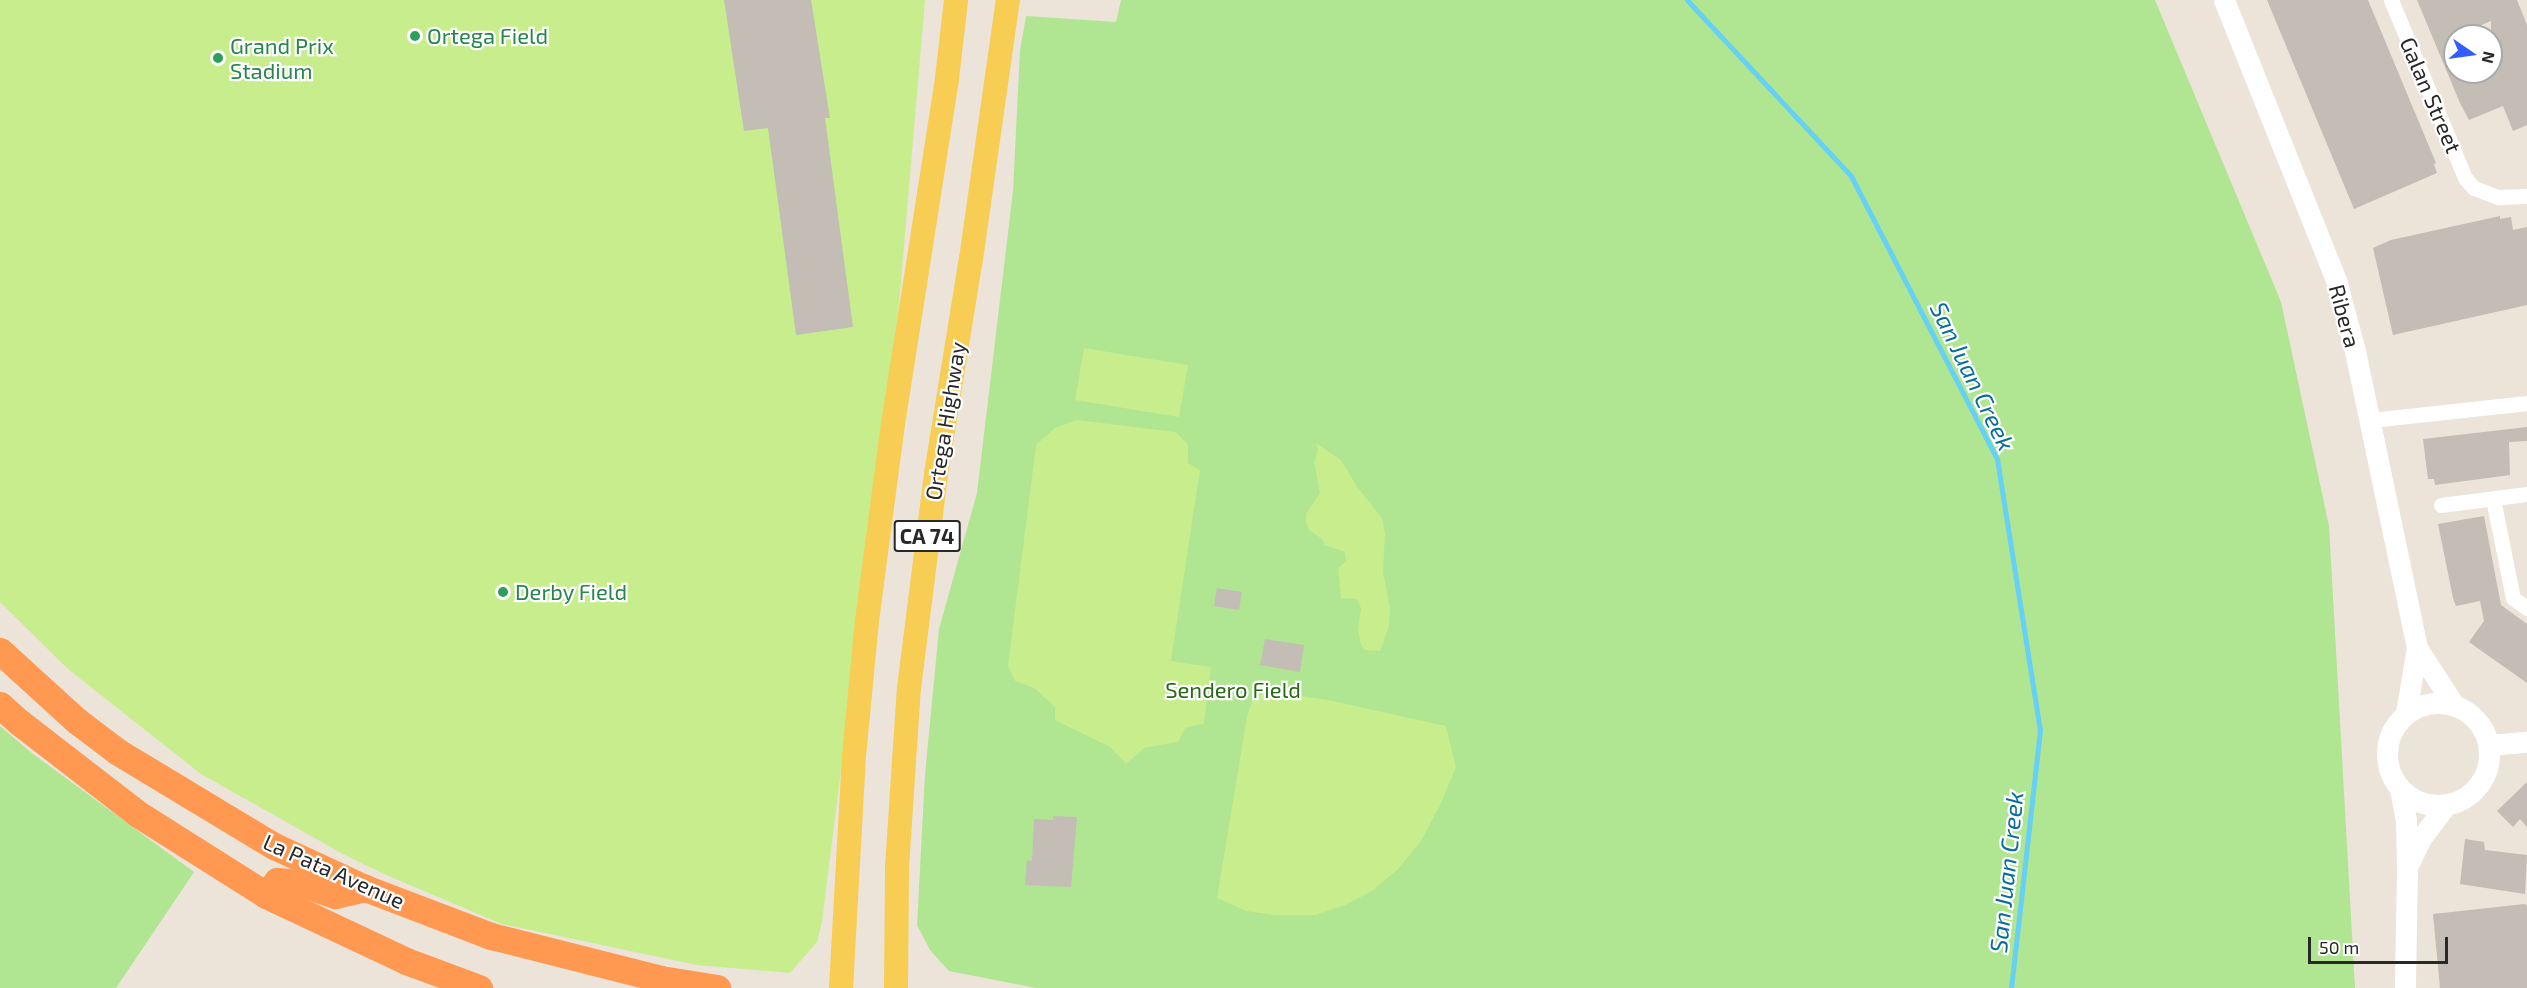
<!DOCTYPE html>
<style>
body{margin:0}
#map{position:relative;width:2527px;height:988px;overflow:hidden;background:#ece3d9;font-family:"Exo 2",sans-serif}
div>[style]{position:absolute}
.green>*{inset:0;background:#b0e592}
.pitch>*{inset:0;background:#c7ed8d}
.stream>*{height:5px;margin:-2.5px;padding:0 2.5px;transform-origin:2.5px;border-radius:2.5px;background:#66d1f4}
.building>*{inset:0;background:#c3bdb6}
.street>*{height:15px;margin:-7.5px;padding:0 7.5px;transform-origin:7.5px;border-radius:7.5px;background:#fff}
.secondary>*{height:21px;margin:-10.5px;padding:0 10.5px;transform-origin:10.5px;border-radius:10.5px;background:#fff}
.secondary>.ring{margin:-10.5px;padding:0;box-sizing:content-box;background:none;border:21px solid #fff;border-radius:50%}
.primary>*{height:24px;margin:-12px;padding:0 12px;transform-origin:12px;border-radius:12px;background:#f7cd53}
.highway>*{height:27px;margin:-13.5px;padding:0 13.5px;transform-origin:13.5px;border-radius:13.5px;background:#ff9951}
.dots>*{width:16px;height:16px;translate:-50% -50%;box-sizing:border-box;border:3px solid #fff;border-radius:50%}
span{translate:-50% -50%;white-space:nowrap;text-align:center;line-height:1.15;-webkit-text-stroke:4.5px #fff;paint-order:stroke}
.shield-label span{padding:2px 4px;background:#fff;border:2px solid;border-radius:4px;-webkit-text-stroke-width:0}
.shield-label{font-size:21px;color:#282828;font-weight:700}
.leisure-label{font-size:22px;color:#27864d}
.left{translate:0 -50%;text-align:left}
.street-label{font-size:22px;color:#282828}
.park-label{font-size:22px;color:#296816}
.water-label{font-size:24px;color:#076d9e;font-style:italic}
.north{position:absolute;left:2443px;top:24px;width:60px;height:60px;box-sizing:border-box;background:#fff;border:2px solid #a9a9a9;border-radius:50%;rotate:103deg;font-size:16px;font-weight:700;line-height:24px;text-align:center;color:#282828}
.north::after{content:'';display:block;margin:auto;width:21px;height:27px;background:#335dff;clip-path:polygon(50% 0,100% 100%,50% 72%,0 100%)}
.scale{position:absolute;left:2308px;top:937px;width:140px;height:27px;box-sizing:border-box;border:3px solid #282828;border-top:0;padding-left:8px;font-size:18px;line-height:21px;white-space:nowrap;color:#282828;-webkit-text-stroke:4px #fff;paint-order:stroke}
</style>
<div id="map">
<div class="green">
<div style="clip-path:polygon(1121px 0,2155px 0,2281px 302px,2329px 526px,2355px 988px,1036px 988px,949px 971px,930px 950px,917px 925px,925px 775px,939px 629px,977px 493px,1013px 191px,1020px 51px,1026px 16px,1116px 22px)"></div>
<div style="clip-path:polygon(0 726px,33px 754px,194px 872px,116px 988px,0 988px)"></div>
</div>
<div class="pitch">
<div style="clip-path:polygon(0 0,925px 0,899px 304px,822px 922px,817px 942px,790px 973px,697px 965px,502px 924px,384px 874px,343px 854px,201px 774px,68px 669px,0 602px)"></div>
<div style="clip-path:polygon(1084px 348px,1188px 365px,1179px 417px,1075px 400px)"></div>
<div style="clip-path:polygon(1077px 420px,1176px 432px,1188px 445px,1188px 463px,1200px 470px,1171px 661px,1211px 667px,1204px 724px,1186px 727px,1178px 742px,1144px 748px,1126px 764px,1110px 747px,1055px 720px,1055px 707px,1034px 688px,1015px 681px,1008px 666px,1036px 445px,1055px 428px)"></div>
<div style="clip-path:polygon(1316px 443px,1341px 460px,1358px 488px,1382px 518px,1385px 534px,1383px 572px,1390px 608px,1389px 627px,1380px 651px,1365px 650px,1361px 644px,1358px 630px,1361px 608px,1357px 599px,1341px 598px,1338px 568px,1346px 561px,1345px 552px,1324px 545px,1322px 539px,1309px 530px,1306px 523px,1306px 514px,1320px 493px,1314px 462px,1318px 450px)"></div>
<div style="clip-path:polygon(1276px 692px,1281px 697px,1289px 694px,1333px 701px,1446px 726px,1456px 767px,1441px 803px,1421px 841px,1398px 869px,1372px 891px,1345px 905px,1316px 915px,1274px 915px,1246px 911px,1217px 898px,1247px 716px,1252px 701px,1262px 694px)"></div>
</div>
<div class="stream">
<div style="left:1687px;top:0;width:241px;rotate:47deg"></div>
<div style="left:1851px;top:176px;width:318px;rotate:62.7deg"></div>
<div style="left:1997px;top:459px;width:274px;rotate:81deg"></div>
<div style="left:2040px;top:730px;width:260px;rotate:96.4deg"></div>
</div>
<div class="building">
<div style="clip-path:polygon(724px 0,811px 0,830px 118px,825px 118px,853px 327px,796px 335px,768px 128px,744px 131px)"></div>
<div style="clip-path:polygon(2267px 0,2368px 0,2436px 163px,2434px 164px,2437px 173px,2354px 209px)"></div>
<div style="clip-path:polygon(evenodd,2417px 0,2517px 0,2527px 25px,2527px 125px,2513px 131px,2503px 106px,2469px 120px,2460px 103px,2417px 0,2491px 21px,2491px 72px,2455px 72px,2455px 36px,2491px 21px)"></div>
<div style="clip-path:polygon(2500px 216px,2500px 219px,2511px 217px,2513px 230px,2527px 227px,2527px 305px,2393px 335px,2373px 248px,2391px 240px)"></div>
<div style="clip-path:polygon(2527px 427px,2527px 441px,2509px 442px,2510px 475px,2435px 485px,2434px 479px,2428px 479px,2423px 439px)"></div>
<div style="clip-path:polygon(2484px 516px,2501px 605px,2527px 624px,2527px 683px,2469px 642px,2484px 621px,2480px 601px,2456px 606px,2453px 598px,2438px 524px)"></div>
<div style="clip-path:polygon(1217px 588px,1242px 592px,1239px 610px,1214px 606px)"></div>
<div style="clip-path:polygon(1265px 639px,1304px 645px,1300px 672px,1260px 665px)"></div>
<div style="clip-path:polygon(2527px 782px,2527px 827px,2520px 819px,2513px 827px,2497px 811px)"></div>
<div style="clip-path:polygon(1053px 816px,1077px 817px,1071px 887px,1025px 885px,1027px 860px,1032px 861px,1034px 819px,1053px 820px)"></div>
<div style="clip-path:polygon(2465px 839px,2484px 842px,2485px 850px,2527px 855px,2525px 894px,2460px 884px)"></div>
<div style="clip-path:polygon(2525px 904px,2527px 906px,2527px 988px,2440px 988px,2433px 914px)"></div>
</div>
<div class="street">
<div style="left:2391px;top:0;width:193px;rotate:67.4deg"></div>
<div style="left:2465px;top:178px;width:13px;rotate:48deg"></div>
<div style="left:2474px;top:188px;width:26px;rotate:21deg"></div>
<div style="left:2498px;top:197px;width:29px;rotate:-2deg"></div>
<div style="left:2371px;top:420px;width:157px;rotate:-6.2deg"></div>
<div style="left:2493px;top:499px;width:101px;rotate:78.6deg"></div>
<div style="left:2513px;top:598px;width:17px;rotate:36deg"></div>
<div style="left:2441px;top:505px;width:87px;rotate:-7.3deg"></div>
</div>
<div class="secondary">
<div style="left:2224px;top:0;width:302px;rotate:68.2deg"></div>
<div style="left:2336px;top:280px;width:73px;rotate:75deg"></div>
<div style="left:2355px;top:351px;width:303px;rotate:78.2deg"></div>
<div style="left:2417px;top:648px;width:66px;rotate:99.6deg"></div>
<div style="left:2417px;top:648px;width:68px;rotate:57deg"></div>
<div class="ring" style="left:2387px;top:703px;width:81px;height:81px"></div>
<div style="left:2489px;top:745px;width:38px;rotate:-5deg"></div>
<div style="left:2400px;top:789px;width:31px;rotate:79deg"></div>
<div style="left:2406px;top:819px;width:49px;rotate:88.8deg"></div>
<div style="left:2407px;top:868px;width:120px;rotate:91deg"></div>
<div style="left:2407px;top:867px;width:32px;rotate:-64deg"></div>
<div style="left:2421px;top:838px;width:41px;rotate:-52.9deg"></div>
</div>
<div class="primary">
<div style="left:841px;top:988px;width:232px;rotate:-86.8deg"></div>
<div style="left:854px;top:756px;width:136px;rotate:-84.5deg"></div>
<div style="left:867px;top:621px;width:199px;rotate:-82.5deg"></div>
<div style="left:893px;top:424px;width:350px;rotate:-81.1deg"></div>
<div style="left:947px;top:78px;width:79px;rotate:-83.4deg"></div>
<div style="left:896px;top:988px;width:121px;rotate:-89.5deg"></div>
<div style="left:897px;top:867px;width:179px;rotate:-86.2deg"></div>
<div style="left:909px;top:688px;width:216px;rotate:-82.8deg"></div>
<div style="left:936px;top:474px;width:218px;rotate:-80.8deg"></div>
<div style="left:971px;top:259px;width:262px;rotate:-81.9deg"></div>
</div>
<div class="highway">
<div style="left:0;top:651px;width:104px;rotate:42.3deg"></div>
<div style="left:77px;top:721px;width:51px;rotate:37.1deg"></div>
<div style="left:118px;top:752px;width:182px;rotate:31.1deg"></div>
<div style="left:274px;top:846px;width:100px;rotate:24.8deg"></div>
<div style="left:365px;top:888px;width:135px;rotate:20.9deg"></div>
<div style="left:491px;top:936px;width:175px;rotate:14.2deg"></div>
<div style="left:661px;top:979px;width:57px;rotate:9.1deg"></div>
<div style="left:0;top:705px;width:25px;rotate:42deg"></div>
<div style="left:19px;top:722px;width:150px;rotate:37.7deg"></div>
<div style="left:138px;top:814px;width:151px;rotate:32.3deg"></div>
<div style="left:266px;top:895px;width:155px;rotate:25.2deg"></div>
<div style="left:406px;top:961px;width:78px;rotate:20.3deg"></div>
<div style="left:266px;top:895px;width:18px;rotate:-52deg"></div>
<div style="left:277px;top:881px;width:23px;rotate:5deg"></div>
<div style="left:300px;top:883px;width:37px;rotate:19deg"></div>
<div style="left:335px;top:895px;width:31px;rotate:-13deg"></div>
</div>
<div class="dots">
<div style="left:415px;top:36px;background:#2e9e5b"></div>
<div style="left:218px;top:58px;background:#2e9e5b"></div>
<div style="left:503px;top:592px;background:#2e9e5b"></div>
</div>
<div class="shield-label">
<span style="left:927px;top:536px">CA 74</span>
</div>
<div class="leisure-label">
<span class="left" style="left:427px;top:36px">Ortega Field</span>
<span class="left" style="left:230px;top:58px">Grand Prix<br>Stadium</span>
<span class="left" style="left:515px;top:592px">Derby Field</span>
</div>
<div class="street-label">
<span style="left:2431px;top:95px;rotate:67deg">Galan Street</span>
<span style="left:2345px;top:316px;rotate:75deg">Ribera</span>
<span style="left:945px;top:421px;rotate:-81deg">Ortega Highway</span>
<span style="left:334px;top:871px;rotate:24deg">La Pata Avenue</span>
</div>
<div class="park-label">
<span style="left:1233px;top:690px">Sendero Field</span>
</div>
<div class="water-label">
<span style="left:1973px;top:376px;rotate:64deg">San Juan Creek</span>
<span style="left:2006px;top:872px;rotate:-84deg">San Juan Creek</span>
</div>
<div class="north">N</div>
<div class="scale">50 m</div>
</div>
